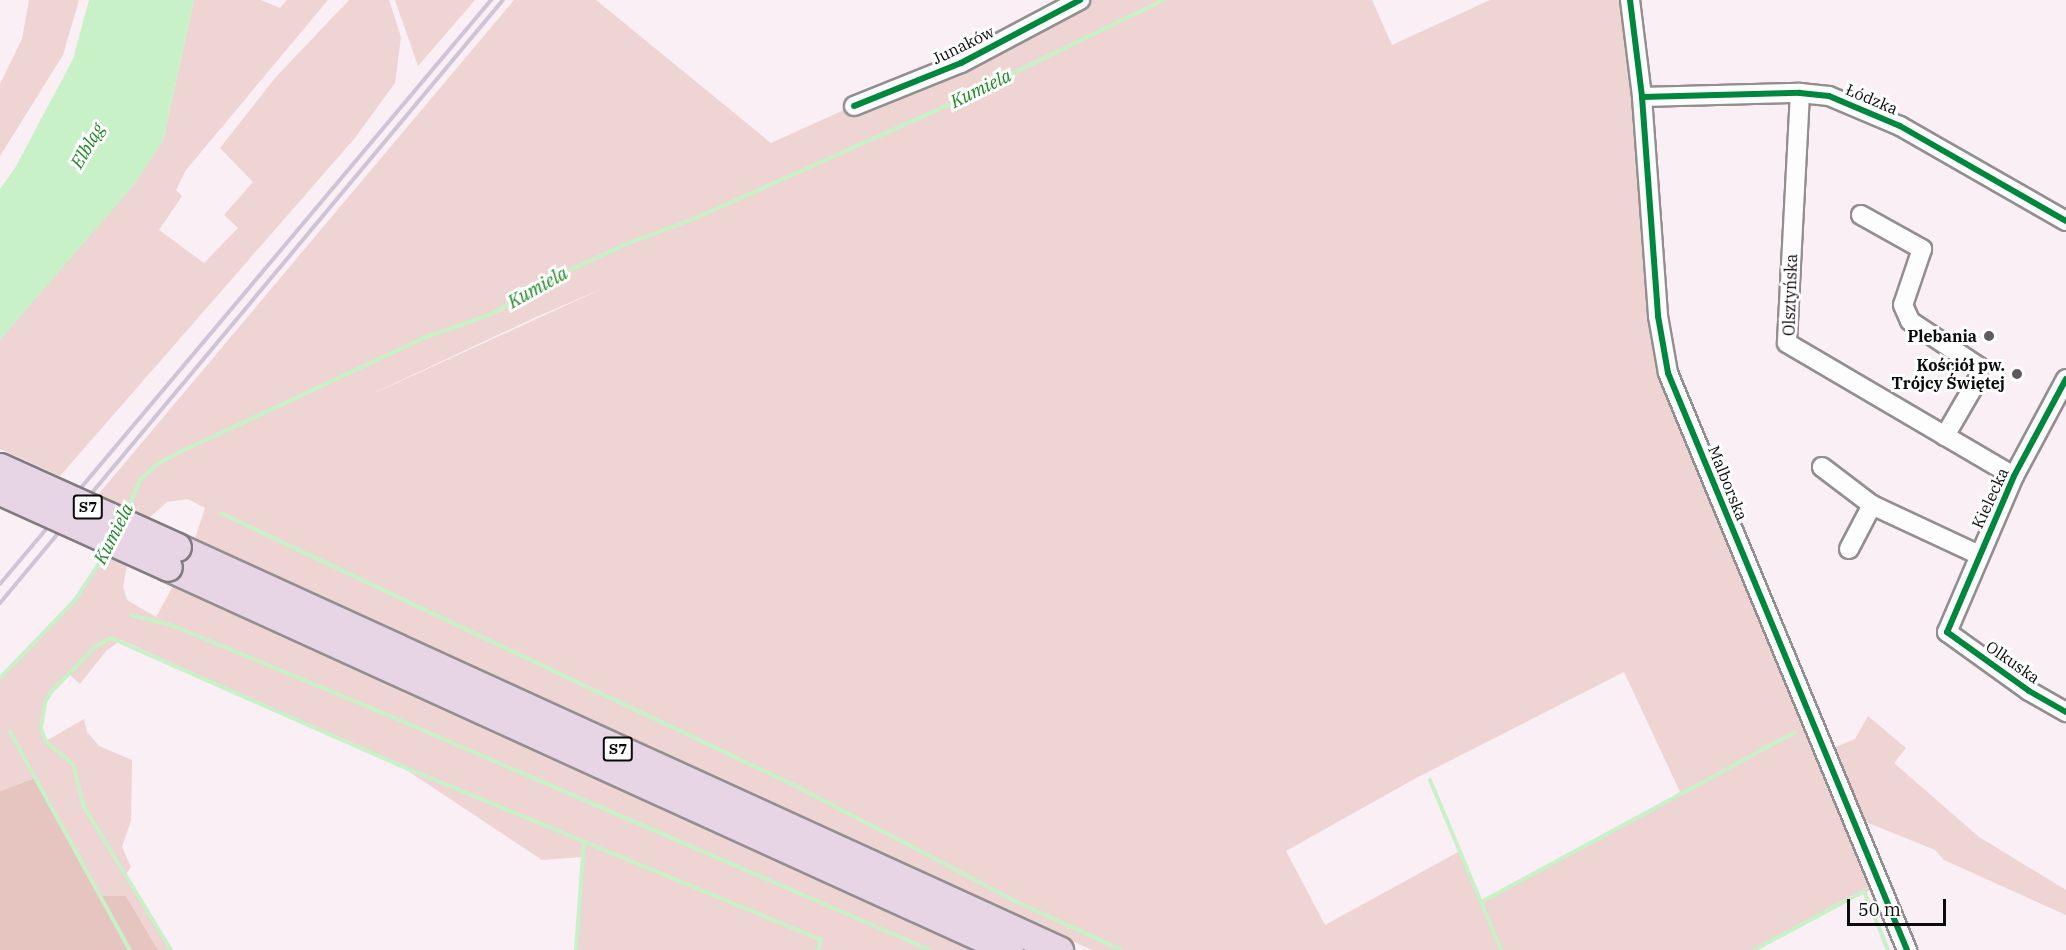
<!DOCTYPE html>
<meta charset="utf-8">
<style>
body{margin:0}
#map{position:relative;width:2066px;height:950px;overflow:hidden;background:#faeff5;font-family:"IBM Plex Serif",serif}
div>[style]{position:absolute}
.green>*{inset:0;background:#eed4d3}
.forest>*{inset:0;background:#e6c5c1}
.water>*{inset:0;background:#c8f1c8}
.stream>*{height:4px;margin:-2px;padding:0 2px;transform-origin:2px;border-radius:2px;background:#c8f1c8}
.roads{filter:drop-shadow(2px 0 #938e90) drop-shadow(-2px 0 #938e90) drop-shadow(0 2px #938e90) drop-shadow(0 -2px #938e90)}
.minor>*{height:18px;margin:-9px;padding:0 9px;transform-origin:9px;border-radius:9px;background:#fefdfe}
.highway>*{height:27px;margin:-13.5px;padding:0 13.5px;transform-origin:13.5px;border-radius:13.5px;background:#e7d5e5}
.rail>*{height:4px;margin:-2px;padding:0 2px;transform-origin:2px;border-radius:2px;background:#cfc4d5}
.bridges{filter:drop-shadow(2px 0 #807b7e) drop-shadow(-2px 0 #807b7e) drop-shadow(0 2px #807b7e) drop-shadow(0 -2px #807b7e)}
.highway-bridge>*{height:27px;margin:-13.5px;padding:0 13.5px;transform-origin:13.5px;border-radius:13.5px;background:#e7d5e5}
.cycleway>*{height:6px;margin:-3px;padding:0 3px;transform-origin:3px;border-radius:3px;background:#00873e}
.dots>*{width:16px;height:16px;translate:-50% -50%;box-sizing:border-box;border:3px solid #fff;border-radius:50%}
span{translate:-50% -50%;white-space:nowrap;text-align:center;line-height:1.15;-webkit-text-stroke:6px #fff;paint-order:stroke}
.shield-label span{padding:2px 4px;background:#fff;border:2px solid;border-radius:4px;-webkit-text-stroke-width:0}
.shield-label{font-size:15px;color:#0b0b0b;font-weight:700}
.street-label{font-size:16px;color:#0b0b0b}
.poi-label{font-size:16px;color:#0b0b0b;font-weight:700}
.right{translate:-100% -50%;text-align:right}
.water-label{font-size:18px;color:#1c8824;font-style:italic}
.scale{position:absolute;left:1847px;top:899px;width:99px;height:27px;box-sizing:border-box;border:3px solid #0b0b0b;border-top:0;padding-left:8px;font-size:18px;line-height:21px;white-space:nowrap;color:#0b0b0b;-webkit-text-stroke:4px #fff;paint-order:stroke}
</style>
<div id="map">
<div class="green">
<div style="clip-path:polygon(29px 0,79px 0,63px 55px,0 156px,0 84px,22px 39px)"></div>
<div style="clip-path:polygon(194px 0,261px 0,280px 8px,287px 0,328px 0,186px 170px,176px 190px,182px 196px,159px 230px,204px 263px,238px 228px,224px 215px,253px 182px,220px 148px,275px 78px,349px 0,389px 0,401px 37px,395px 83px,354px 139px,60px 476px,0 449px,0 340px,163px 141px)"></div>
<div style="clip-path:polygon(395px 0,475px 0,418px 66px)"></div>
<div style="clip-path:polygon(evenodd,514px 0,596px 0,771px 143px,844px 110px,852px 114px,966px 67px,1090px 0,1372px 0,1392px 45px,1490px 0,1623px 0,1636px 97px,1653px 317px,1876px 887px,1757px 950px,1092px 950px,194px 541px,205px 508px,188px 499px,167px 502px,148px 519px,97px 496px,514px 0,606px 287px,377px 392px,376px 392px,534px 318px,606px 287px,514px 0,1624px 672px,1681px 794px,1481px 901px,1460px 851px,1325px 925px,1286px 851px,1416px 778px,1624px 672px)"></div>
<div style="clip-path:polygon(105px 556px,127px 566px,123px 586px,127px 600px,156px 617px,173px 586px,973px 950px,576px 950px,582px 857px,542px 860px,399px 765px,121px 640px,106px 651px,80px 684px,69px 674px,52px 691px,45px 702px,41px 728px,46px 741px,84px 719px,87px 732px,99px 746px,132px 760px,131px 821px,122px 847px,131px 867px,126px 874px,171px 950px,158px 950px,126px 896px,99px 896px,35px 778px,0 791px,0 678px,75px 600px)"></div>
<div style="clip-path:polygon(1868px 716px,1906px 748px,1894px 763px,1979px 837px,2066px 890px,2066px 915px,1944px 860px,1935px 850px,1861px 820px,1833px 748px,1855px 739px)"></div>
</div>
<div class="forest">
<div style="clip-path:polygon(35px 778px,99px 896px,126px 896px,158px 950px,0 950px,0 791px)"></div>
</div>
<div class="water">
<div style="clip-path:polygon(89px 0,194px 0,163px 141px,134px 185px,0 340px,0 189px,15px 168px,73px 59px)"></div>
</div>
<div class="stream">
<div style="left:221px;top:513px;width:639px;rotate:25.4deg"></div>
<div style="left:798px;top:787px;width:247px;rotate:27.7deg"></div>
<div style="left:1017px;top:902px;width:115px;rotate:24.6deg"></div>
<div style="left:126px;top:514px;width:37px;rotate:-68deg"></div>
<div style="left:140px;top:480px;width:24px;rotate:-42deg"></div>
<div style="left:158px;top:464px;width:21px;rotate:-29deg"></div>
<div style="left:176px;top:454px;width:274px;rotate:-25.1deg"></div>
<div style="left:424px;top:338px;width:74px;rotate:-19.7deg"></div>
<div style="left:494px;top:313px;width:64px;rotate:-31deg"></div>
<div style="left:549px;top:280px;width:83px;rotate:-25deg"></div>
<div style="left:624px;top:245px;width:79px;rotate:-20.7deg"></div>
<div style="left:698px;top:217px;width:274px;rotate:-24.1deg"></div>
<div style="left:948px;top:105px;width:239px;rotate:-26deg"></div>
<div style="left:131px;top:615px;width:44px;rotate:14.3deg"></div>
<div style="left:174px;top:626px;width:232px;rotate:22.6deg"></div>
<div style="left:388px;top:715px;width:591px;rotate:23.44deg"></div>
<div style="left:0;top:678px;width:108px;rotate:-46.1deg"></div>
<div style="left:75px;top:600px;width:60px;rotate:-56.6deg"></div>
<div style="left:10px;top:732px;width:249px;rotate:61.2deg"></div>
<div style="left:1430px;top:780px;width:184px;rotate:67.3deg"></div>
<div style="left:1481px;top:902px;width:357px;rotate:-28.4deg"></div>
<div style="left:171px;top:950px;width:170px;rotate:-121.3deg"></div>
<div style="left:83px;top:805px;width:42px;rotate:-103.7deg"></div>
<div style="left:73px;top:764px;width:35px;rotate:-141deg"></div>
<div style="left:46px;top:742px;width:15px;rotate:-110deg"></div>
<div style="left:41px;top:728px;width:26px;rotate:-81deg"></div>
<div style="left:45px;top:702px;width:13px;rotate:-58deg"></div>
<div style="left:52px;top:691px;width:62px;rotate:-45.7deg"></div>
<div style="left:95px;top:647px;width:18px;rotate:-29deg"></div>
<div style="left:111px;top:638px;width:315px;rotate:23.8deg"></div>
<div style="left:399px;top:765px;width:457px;rotate:22.5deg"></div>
<div style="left:821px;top:940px;width:10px;rotate:107deg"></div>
<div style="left:576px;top:950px;width:108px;rotate:-85.8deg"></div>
<div style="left:1754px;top:950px;width:125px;rotate:-28.2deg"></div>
<div style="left:1864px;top:891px;width:64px;rotate:67.9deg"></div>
</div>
<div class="roads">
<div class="minor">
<div style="left:1630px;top:0;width:98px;rotate:82.9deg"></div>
<div style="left:1642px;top:97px;width:220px;rotate:85.8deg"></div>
<div style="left:1658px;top:316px;width:58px;rotate:80deg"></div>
<div style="left:1668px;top:373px;width:625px;rotate:67.5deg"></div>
<div style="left:1800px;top:93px;width:250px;rotate:93deg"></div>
<div style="left:1787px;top:343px;width:263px;rotate:30.4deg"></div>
<div style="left:1642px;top:97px;width:158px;rotate:-1.5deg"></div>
<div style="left:1800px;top:93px;width:29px;rotate:6deg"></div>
<div style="left:1829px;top:96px;width:77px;rotate:22.9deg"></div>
<div style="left:1900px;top:126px;width:191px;rotate:29.8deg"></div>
<div style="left:854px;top:106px;width:115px;rotate:-21.9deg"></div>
<div style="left:961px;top:63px;width:135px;rotate:-27.9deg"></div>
<div style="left:1861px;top:215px;width:70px;rotate:29.1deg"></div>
<div style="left:1922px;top:249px;width:59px;rotate:108.7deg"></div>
<div style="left:1903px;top:305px;width:17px;rotate:66deg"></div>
<div style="left:1910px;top:321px;width:83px;rotate:33.7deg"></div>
<div style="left:1979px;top:367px;width:12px;rotate:95deg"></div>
<div style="left:1978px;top:379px;width:66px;rotate:120.1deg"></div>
<div style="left:2066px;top:379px;width:110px;rotate:118.2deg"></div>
<div style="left:2014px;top:476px;width:170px;rotate:113.2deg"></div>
<div style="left:1947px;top:632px;width:101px;rotate:35.7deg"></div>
<div style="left:2029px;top:691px;width:43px;rotate:29.6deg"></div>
<div style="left:1822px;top:467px;width:63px;rotate:37.2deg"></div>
<div style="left:1872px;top:505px;width:118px;rotate:25deg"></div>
<div style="left:1849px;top:549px;width:50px;rotate:-62.4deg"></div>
</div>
<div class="highway">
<div style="left:177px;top:547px;width:970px;rotate:24.56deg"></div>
<div style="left:168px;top:567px;width:924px;rotate:24.49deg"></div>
</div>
</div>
<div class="rail">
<div style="left:0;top:584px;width:763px;rotate:-49.94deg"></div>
<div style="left:0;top:603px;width:785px;rotate:-50.17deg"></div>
</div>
<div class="bridges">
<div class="highway-bridge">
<div style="left:0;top:467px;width:194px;rotate:24.3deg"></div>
<div style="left:0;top:491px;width:184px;rotate:24.3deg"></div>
</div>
</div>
<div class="cycleway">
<div style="left:1630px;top:0;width:98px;rotate:82.9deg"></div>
<div style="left:1642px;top:97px;width:220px;rotate:85.8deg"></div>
<div style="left:1658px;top:316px;width:58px;rotate:80deg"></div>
<div style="left:1668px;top:373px;width:625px;rotate:67.5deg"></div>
<div style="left:1642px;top:97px;width:158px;rotate:-1.5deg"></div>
<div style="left:1800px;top:93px;width:29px;rotate:6deg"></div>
<div style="left:1829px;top:96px;width:77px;rotate:22.9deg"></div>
<div style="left:1900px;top:126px;width:191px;rotate:29.8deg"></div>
<div style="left:854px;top:106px;width:115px;rotate:-21.9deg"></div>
<div style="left:961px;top:63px;width:135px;rotate:-27.9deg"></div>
<div style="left:2066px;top:379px;width:110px;rotate:118.2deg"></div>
<div style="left:2014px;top:476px;width:170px;rotate:113.2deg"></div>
<div style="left:1947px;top:632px;width:101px;rotate:35.7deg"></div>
<div style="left:2029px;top:691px;width:43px;rotate:29.6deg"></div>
</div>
<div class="dots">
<div style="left:1989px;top:336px;background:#5f5b5d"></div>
<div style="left:2017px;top:374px;background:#5f5b5d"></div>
</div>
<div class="shield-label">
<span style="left:88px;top:507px">S7</span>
<span style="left:618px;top:749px">S7</span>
</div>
<div class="street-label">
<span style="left:963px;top:45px;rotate:-26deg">Junaków</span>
<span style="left:1872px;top:99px;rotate:23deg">Łódzka</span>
<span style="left:1790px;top:295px;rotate:-88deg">Olsztyńska</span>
<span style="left:1728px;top:483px;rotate:68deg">Malborska</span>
<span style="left:1990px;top:498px;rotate:-65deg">Kielecka</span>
<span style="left:2013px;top:662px;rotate:35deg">Olkuska</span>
</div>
<div class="poi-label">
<span class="right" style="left:1977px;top:336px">Plebania</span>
<span class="right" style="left:2005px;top:374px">Kościół pw.<br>Trójcy Świętej</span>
</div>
<div class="water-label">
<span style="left:981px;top:89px;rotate:-26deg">Kumiela</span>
<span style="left:88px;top:146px;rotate:-60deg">Elbląg</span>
<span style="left:538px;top:288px;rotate:-29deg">Kumiela</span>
<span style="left:114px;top:534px;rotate:-63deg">Kumiela</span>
</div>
<div class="scale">50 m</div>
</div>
